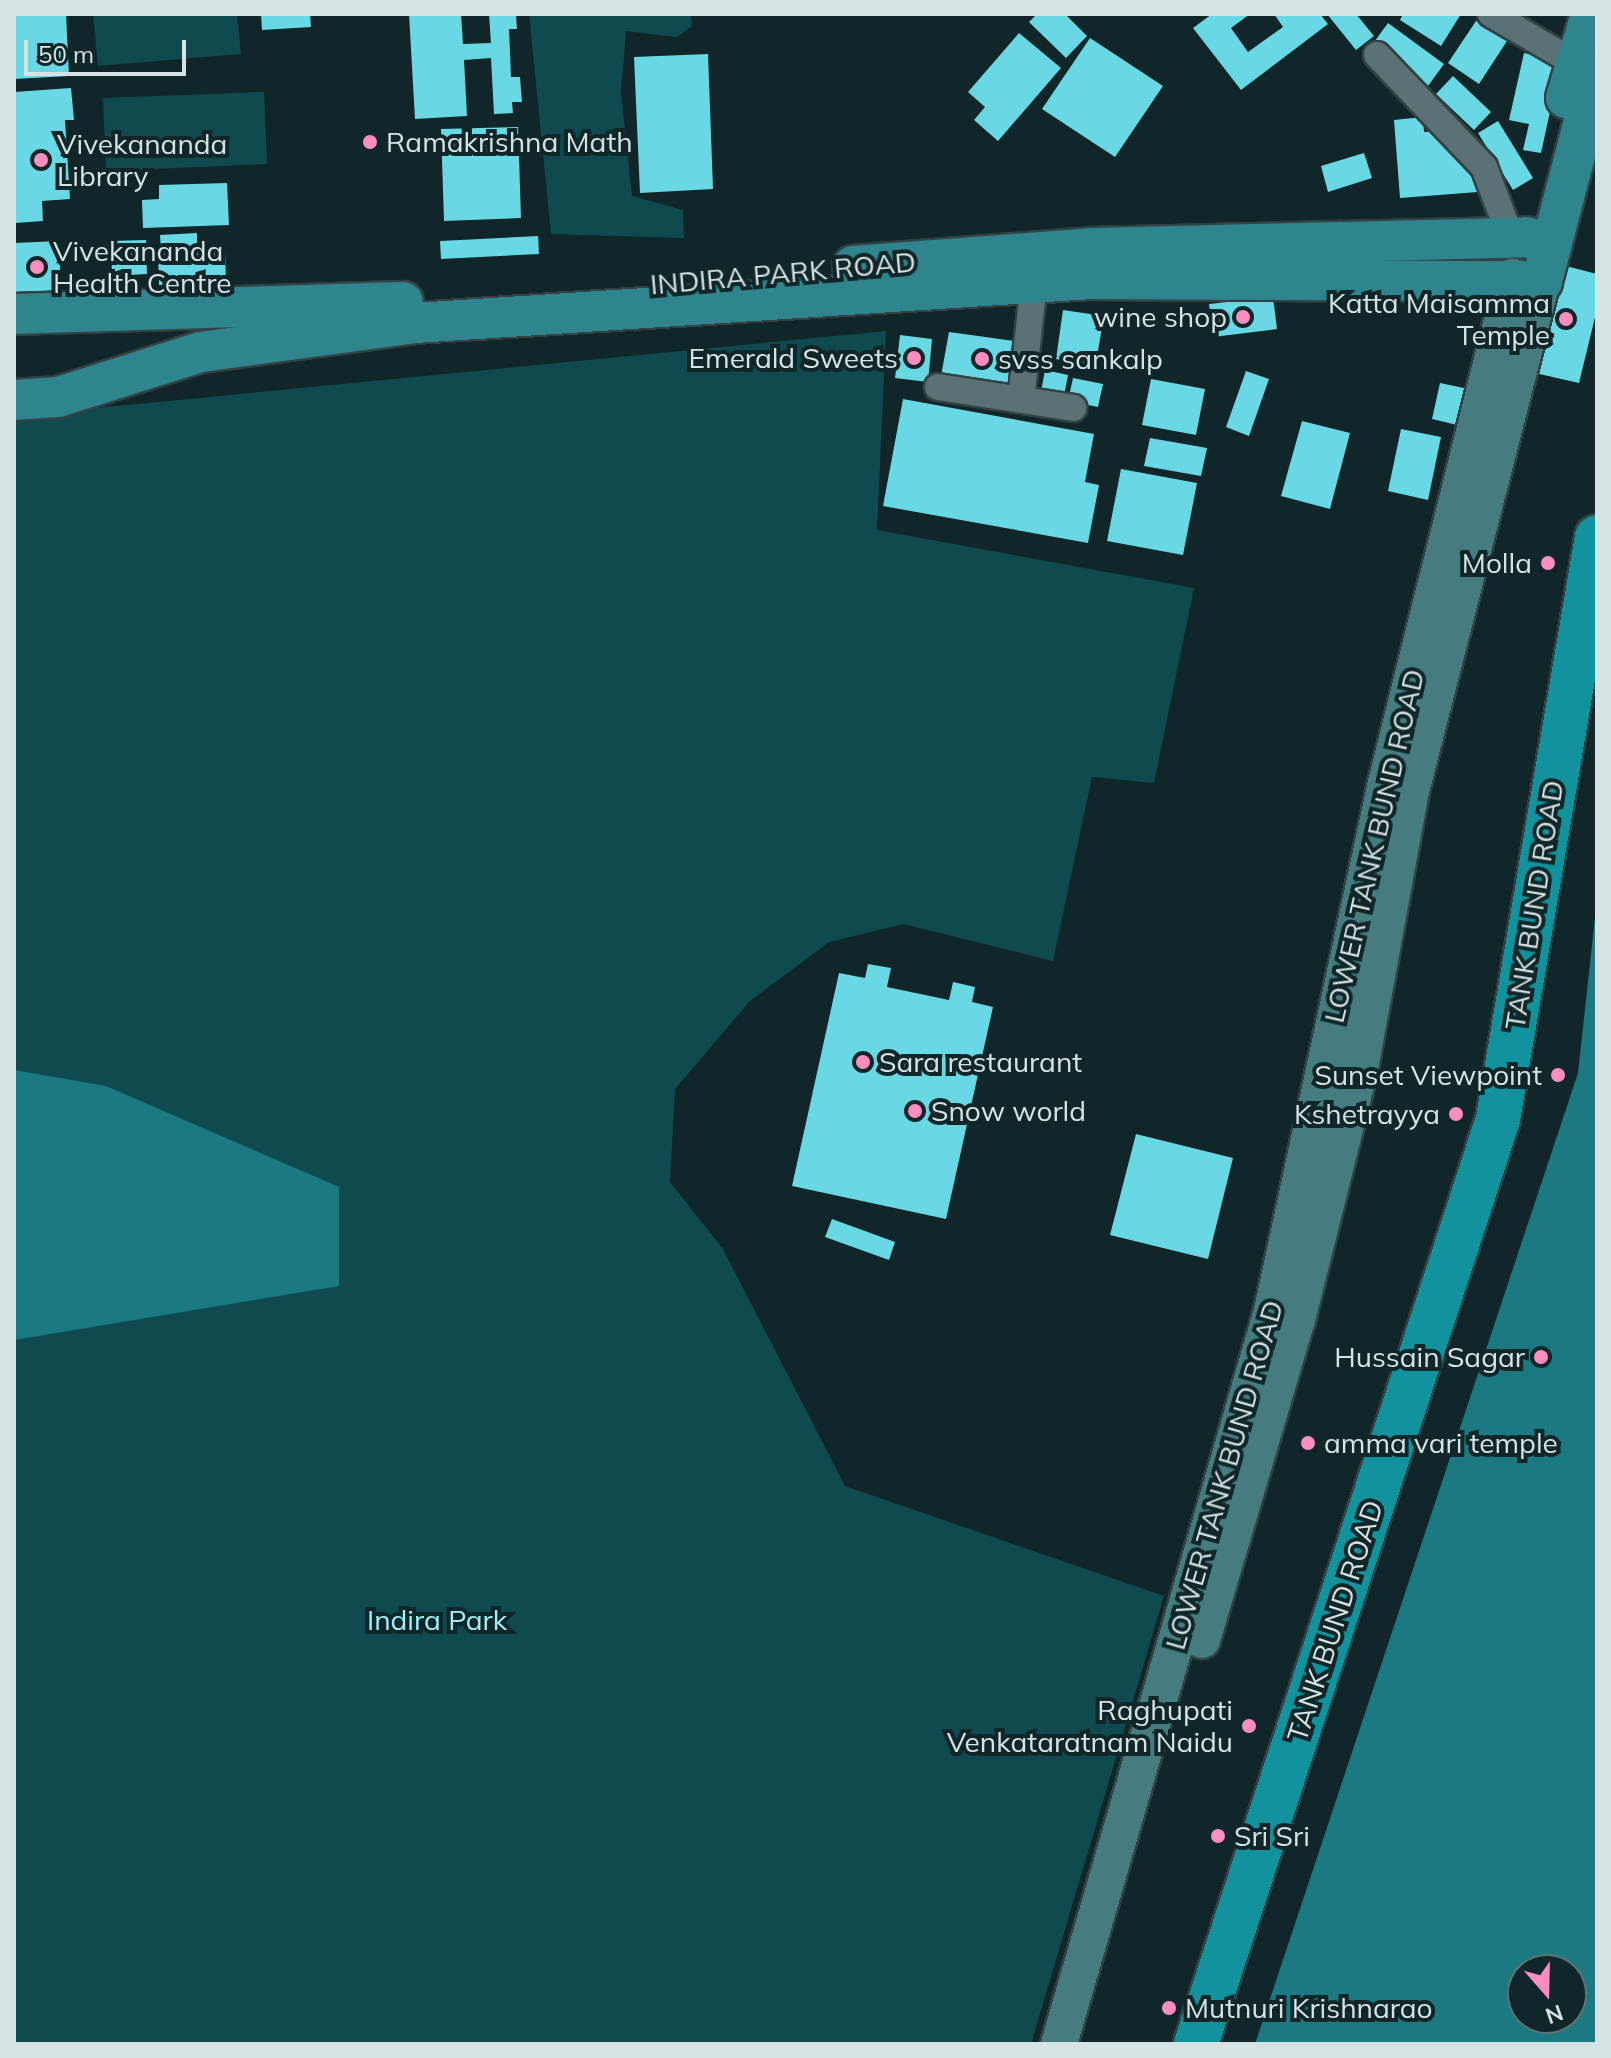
<!DOCTYPE html>
<style>
body{margin:0}
#map{position:relative;width:1611px;height:2058px;overflow:hidden;background:#102628;font-family:Mulish,sans-serif}
div>[style]{position:absolute}
.green>*{inset:0;background:#0f4a50}
.water>*{inset:0;background:#1b7982}
.building>*{inset:0;background:#68d9e4}
.roads{filter:drop-shadow(2px 0 #334144) drop-shadow(-2px 0 #334144) drop-shadow(0 2px #334144) drop-shadow(0 -2px #334144)}
.street>*{height:26px;margin:-13px;padding:0 13px;transform-origin:13px;border-radius:13px;background:#5a7274}
.secondary>*{height:36px;margin:-18px;padding:0 18px;transform-origin:18px;border-radius:18px;background:#447c80}
.primary>*{height:40px;margin:-20px;padding:0 20px;transform-origin:20px;border-radius:20px;background:#2e858d}
.highway>*{height:44px;margin:-22px;padding:0 22px;transform-origin:22px;border-radius:22px;background:#11929d}
.dots>*{width:22px;height:22px;translate:-50% -50%;box-sizing:border-box;border:4px solid #102628;border-radius:50%}
span{translate:-50% -50%;white-space:nowrap;text-align:center;line-height:1.15;-webkit-text-stroke:8px #102628;paint-order:stroke}
.poi-label{font-size:28px;color:#d6e3e5}
.left{translate:0 -50%;text-align:left}
.right{translate:-100% -50%;text-align:right}
.street-label{font-size:28px;color:#d6e3e5}
.park-label{font-size:28px;color:#9ef0f9}
.frame{position:absolute;inset:0;border:16px solid #d6e3e5;pointer-events:none}
.north{position:absolute;left:1507px;top:1954px;width:80px;height:80px;box-sizing:border-box;background:#102628;border:2px solid #5f7274;border-radius:50%;rotate:160deg;font-size:22px;font-weight:700;line-height:32px;text-align:center;color:#d6e3e5}
.north::after{content:'';display:block;margin:auto;width:28px;height:36px;background:#fe8ebe;clip-path:polygon(50% 0,100% 100%,50% 72%,0 100%)}
.scale{position:absolute;left:24px;top:40px;width:162px;height:36px;box-sizing:border-box;border:4px solid #d6e3e5;border-top:0;padding-left:10px;font-size:24px;line-height:28px;white-space:nowrap;color:#d6e3e5;-webkit-text-stroke:6px #102628;paint-order:stroke}
</style>
<div id="map">
<div class="green">
<div style="clip-path:polygon(93px 14px,237px 14px,241px 54px,98px 66px)"></div>
<div style="clip-path:polygon(529px 14px,691px 14px,692px 26px,677px 37px,626px 31px,621px 92px,632px 196px,683px 210px,684px 238px,551px 234px)"></div>
<div style="clip-path:polygon(264px 92px,267px 164px,106px 171px,103px 98px)"></div>
<div style="clip-path:polygon(886px 331px,877px 530px,1194px 588px,1154px 783px,1092px 777px,1053px 961px,903px 924px,829px 942px,750px 1001px,675px 1089px,670px 1182px,723px 1249px,845px 1486px,1164px 1596px,1031px 2044px,14px 2044px,14px 416px)"></div>
</div>
<div class="water">
<div style="clip-path:polygon(evenodd,1597px 899px,1597px 2044px,1255px 2044px,1578px 1073px,1597px 899px,1523px 1970px,1571px 1970px,1571px 2018px,1523px 2018px,1523px 1970px)"></div>
<div style="clip-path:polygon(14px 1070px,106px 1086px,339px 1187px,339px 1286px,14px 1340px)"></div>
</div>
<div class="building">
<div style="clip-path:polygon(14px 14px,66px 14px,69px 76px,14px 79px)"></div>
<div style="clip-path:polygon(261px 14px,310px 14px,311px 27px,262px 30px)"></div>
<div style="clip-path:polygon(409px 14px,461px 14px,463px 44px,491px 43px,489px 14px,516px 14px,517px 29px,509px 29px,511px 77px,520px 77px,522px 102px,512px 102px,513px 113px,494px 114px,491px 58px,464px 60px,467px 116px,415px 119px)"></div>
<div style="clip-path:polygon(1037px 14px,1065px 14px,1087px 36px,1066px 58px,1029px 22px)"></div>
<div style="clip-path:polygon(1212px 14px,1250px 14px,1231px 28px,1248px 52px,1283px 27px,1274px 14px,1320px 14px,1328px 24px,1241px 90px,1193px 28px)"></div>
<div style="clip-path:polygon(1327px 14px,1356px 14px,1374px 36px,1356px 50px)"></div>
<div style="clip-path:polygon(1403px 14px,1461px 14px,1441px 46px,1400px 20px)"></div>
<div style="clip-path:polygon(1476px 21px,1507px 41px,1479px 84px,1448px 63px)"></div>
<div style="clip-path:polygon(1388px 23px,1444px 64px,1428px 86px,1372px 45px)"></div>
<div style="clip-path:polygon(1019px 33px,1061px 68px,998px 141px,974px 120px,985px 107px,968px 92px)"></div>
<div style="clip-path:polygon(1090px 38px,1163px 86px,1115px 157px,1042px 109px)"></div>
<div style="clip-path:polygon(1524px 53px,1561px 61px,1541px 153px,1523px 150px,1529px 124px,1509px 120px)"></div>
<div style="clip-path:polygon(708px 54px,713px 189px,640px 193px,634px 57px)"></div>
<div style="clip-path:polygon(1453px 76px,1491px 112px,1474px 130px,1436px 94px)"></div>
<div style="clip-path:polygon(71px 88px,74px 120px,65px 120px,70px 199px,42px 201px,43px 221px,15px 223px,14px 92px)"></div>
<div style="clip-path:polygon(1423px 117px,1424px 132px,1439px 131px,1450px 153px,1462px 152px,1463px 165px,1476px 164px,1478px 192px,1400px 198px,1394px 120px)"></div>
<div style="clip-path:polygon(1498px 121px,1533px 178px,1513px 190px,1478px 133px)"></div>
<div style="clip-path:polygon(518px 127px,521px 218px,444px 221px,441px 129px)"></div>
<div style="clip-path:polygon(1364px 153px,1372px 178px,1328px 192px,1321px 166px)"></div>
<div style="clip-path:polygon(227px 183px,229px 225px,143px 228px,142px 200px,159px 199px,159px 185px)"></div>
<div style="clip-path:polygon(197px 233px,197px 249px,161px 251px,160px 235px)"></div>
<div style="clip-path:polygon(538px 236px,539px 254px,441px 259px,440px 241px)"></div>
<div style="clip-path:polygon(146px 240px,147px 274px,112px 276px,111px 241px)"></div>
<div style="clip-path:polygon(59px 241px,61px 290px,14px 292px,14px 243px)"></div>
<div style="clip-path:polygon(225px 251px,226px 283px,159px 285px,158px 253px)"></div>
<div style="clip-path:polygon(1562px 265px,1597px 274px,1597px 309px,1579px 383px,1535px 373px)"></div>
<div style="clip-path:polygon(1273px 297px,1277px 329px,1213px 337px,1209px 304px)"></div>
<div style="clip-path:polygon(1063px 310px,1104px 316px,1095px 368px,1056px 359px)"></div>
<div style="clip-path:polygon(949px 332px,1021px 342px,1017px 387px,941px 376px)"></div>
<div style="clip-path:polygon(900px 335px,932px 339px,928px 382px,895px 378px)"></div>
<div style="clip-path:polygon(1045px 370px,1068px 375px,1063px 401px,1040px 397px)"></div>
<div style="clip-path:polygon(1246px 371px,1269px 379px,1249px 436px,1226px 427px)"></div>
<div style="clip-path:polygon(1073px 378px,1103px 384px,1098px 407px,1068px 401px)"></div>
<div style="clip-path:polygon(1151px 379px,1205px 389px,1196px 435px,1142px 425px)"></div>
<div style="clip-path:polygon(1440px 383px,1478px 391px,1470px 428px,1432px 419px)"></div>
<div style="clip-path:polygon(903px 399px,1094px 434px,1085px 482px,1099px 485px,1088px 543px,883px 506px)"></div>
<div style="clip-path:polygon(1302px 421px,1350px 433px,1330px 509px,1281px 496px)"></div>
<div style="clip-path:polygon(1401px 429px,1441px 437px,1428px 500px,1388px 491px)"></div>
<div style="clip-path:polygon(1150px 438px,1207px 448px,1201px 476px,1144px 466px)"></div>
<div style="clip-path:polygon(1121px 469px,1197px 483px,1183px 555px,1107px 541px)"></div>
<div style="clip-path:polygon(868px 964px,891px 968px,887px 987px,949px 1000px,953px 982px,975px 987px,972px 1002px,993px 1007px,946px 1219px,792px 1186px,839px 973px,865px 978px)"></div>
<div style="clip-path:polygon(1136px 1134px,1233px 1158px,1208px 1259px,1110px 1235px)"></div>
<div style="clip-path:polygon(832px 1219px,895px 1242px,889px 1260px,825px 1237px)"></div>
</div>
<div class="roads">
<div class="street">
<div style="left:1491px;top:14px;width:99px;rotate:30.2deg"></div>
<div style="left:1377px;top:55px;width:155px;rotate:46.3deg"></div>
<div style="left:1484px;top:167px;width:76px;rotate:69.2deg"></div>
<div style="left:938px;top:387px;width:137px;rotate:8.8deg"></div>
<div style="left:1021px;top:400px;width:118px;rotate:-83.7deg"></div>
</div>
<div class="secondary">
<div style="left:1202px;top:1640px;width:334px;rotate:-73.5deg"></div>
<div style="left:1297px;top:1320px;width:254px;rotate:-75.9deg"></div>
<div style="left:1359px;top:1074px;width:288px;rotate:-79.6deg"></div>
<div style="left:1411px;top:791px;width:527px;rotate:-75.59deg"></div>
<div style="left:1059px;top:2044px;width:763px;rotate:-73.8deg"></div>
<div style="left:1272px;top:1311px;width:540px;rotate:-77.82deg"></div>
<div style="left:1386px;top:783px;width:522px;rotate:-75.91deg"></div>
</div>
<div class="primary">
<div style="left:1566px;top:98px;width:88px;rotate:-73.4deg"></div>
<div style="left:853px;top:266px;width:239px;rotate:-4.3deg"></div>
<div style="left:1091px;top:248px;width:435px;rotate:-1.4deg"></div>
<div style="left:1526px;top:237px;width:27px;rotate:15deg"></div>
<div style="left:14px;top:314px;width:389px;rotate:-1.8deg"></div>
<div style="left:14px;top:400px;width:44px;rotate:-3.9deg"></div>
<div style="left:58px;top:397px;width:150px;rotate:-17.5deg"></div>
<div style="left:201px;top:352px;width:216px;rotate:-7.7deg"></div>
<div style="left:415px;top:323px;width:677px;rotate:-3.72deg"></div>
<div style="left:1091px;top:279px;width:451px;rotate:0.3deg"></div>
<div style="left:1542px;top:281px;width:216px;rotate:-75.3deg"></div>
</div>
<div class="highway">
<div style="left:1196px;top:2044px;width:973px;rotate:-71.92deg"></div>
<div style="left:1498px;top:1119px;width:590px;rotate:-80.35deg"></div>
</div>
</div>
<div class="dots">
<div style="left:370px;top:142px;background:#fe8ebe"></div>
<div style="left:41px;top:160px;background:#fe8ebe"></div>
<div style="left:37px;top:267px;background:#fe8ebe"></div>
<div style="left:1243px;top:317px;background:#fe8ebe"></div>
<div style="left:1566px;top:319px;background:#fe8ebe"></div>
<div style="left:914px;top:358px;background:#fe8ebe"></div>
<div style="left:982px;top:359px;background:#fe8ebe"></div>
<div style="left:1548px;top:563px;background:#fe8ebe"></div>
<div style="left:863px;top:1062px;background:#fe8ebe"></div>
<div style="left:1558px;top:1075px;background:#fe8ebe"></div>
<div style="left:915px;top:1111px;background:#fe8ebe"></div>
<div style="left:1456px;top:1114px;background:#fe8ebe"></div>
<div style="left:1541px;top:1357px;background:#fe8ebe"></div>
<div style="left:1308px;top:1443px;background:#fe8ebe"></div>
<div style="left:1249px;top:1726px;background:#fe8ebe"></div>
<div style="left:1218px;top:1836px;background:#fe8ebe"></div>
<div style="left:1169px;top:2008px;background:#fe8ebe"></div>
</div>
<div class="poi-label">
<span class="left" style="left:386px;top:142px">Ramakrishna Math</span>
<span class="left" style="left:57px;top:160px">Vivekananda<br>Library</span>
<span class="left" style="left:53px;top:267px">Vivekananda<br>Health Centre</span>
<span class="right" style="left:1550px;top:319px">Katta Maisamma<br>Temple</span>
<span class="right" style="left:1227px;top:317px">wine shop</span>
<span class="right" style="left:898px;top:358px">Emerald Sweets</span>
<span class="left" style="left:998px;top:359px">svss sankalp</span>
<span class="right" style="left:1532px;top:563px">Molla</span>
<span class="left" style="left:879px;top:1062px">Sara restaurant</span>
<span class="right" style="left:1542px;top:1075px">Sunset Viewpoint</span>
<span class="left" style="left:931px;top:1111px">Snow world</span>
<span class="right" style="left:1440px;top:1114px">Kshetrayya</span>
<span class="right" style="left:1525px;top:1357px">Hussain Sagar</span>
<span class="left" style="left:1324px;top:1443px">amma vari temple</span>
<span class="right" style="left:1233px;top:1726px">Raghupati<br>Venkataratnam Naidu</span>
<span class="left" style="left:1234px;top:1836px">Sri Sri</span>
<span class="left" style="left:1185px;top:2008px">Mutnuri Krishnarao</span>
</div>
<div class="street-label">
<span style="left:783px;top:273px;rotate:-5deg">INDIRA PARK ROAD</span>
<span style="left:1374px;top:846px;rotate:-77deg">LOWER TANK BUND ROAD</span>
<span style="left:1534px;top:905px;rotate:-81deg">TANK BUND ROAD</span>
<span style="left:1224px;top:1475px;rotate:-74deg">LOWER TANK BUND ROAD</span>
<span style="left:1335px;top:1621px;rotate:-72deg">TANK BUND ROAD</span>
</div>
<div class="park-label">
<span style="left:437px;top:1620px">Indira Park</span>
</div>
<div class="frame"></div>
<div class="north">N</div>
<div class="scale">50 m</div>
</div>
